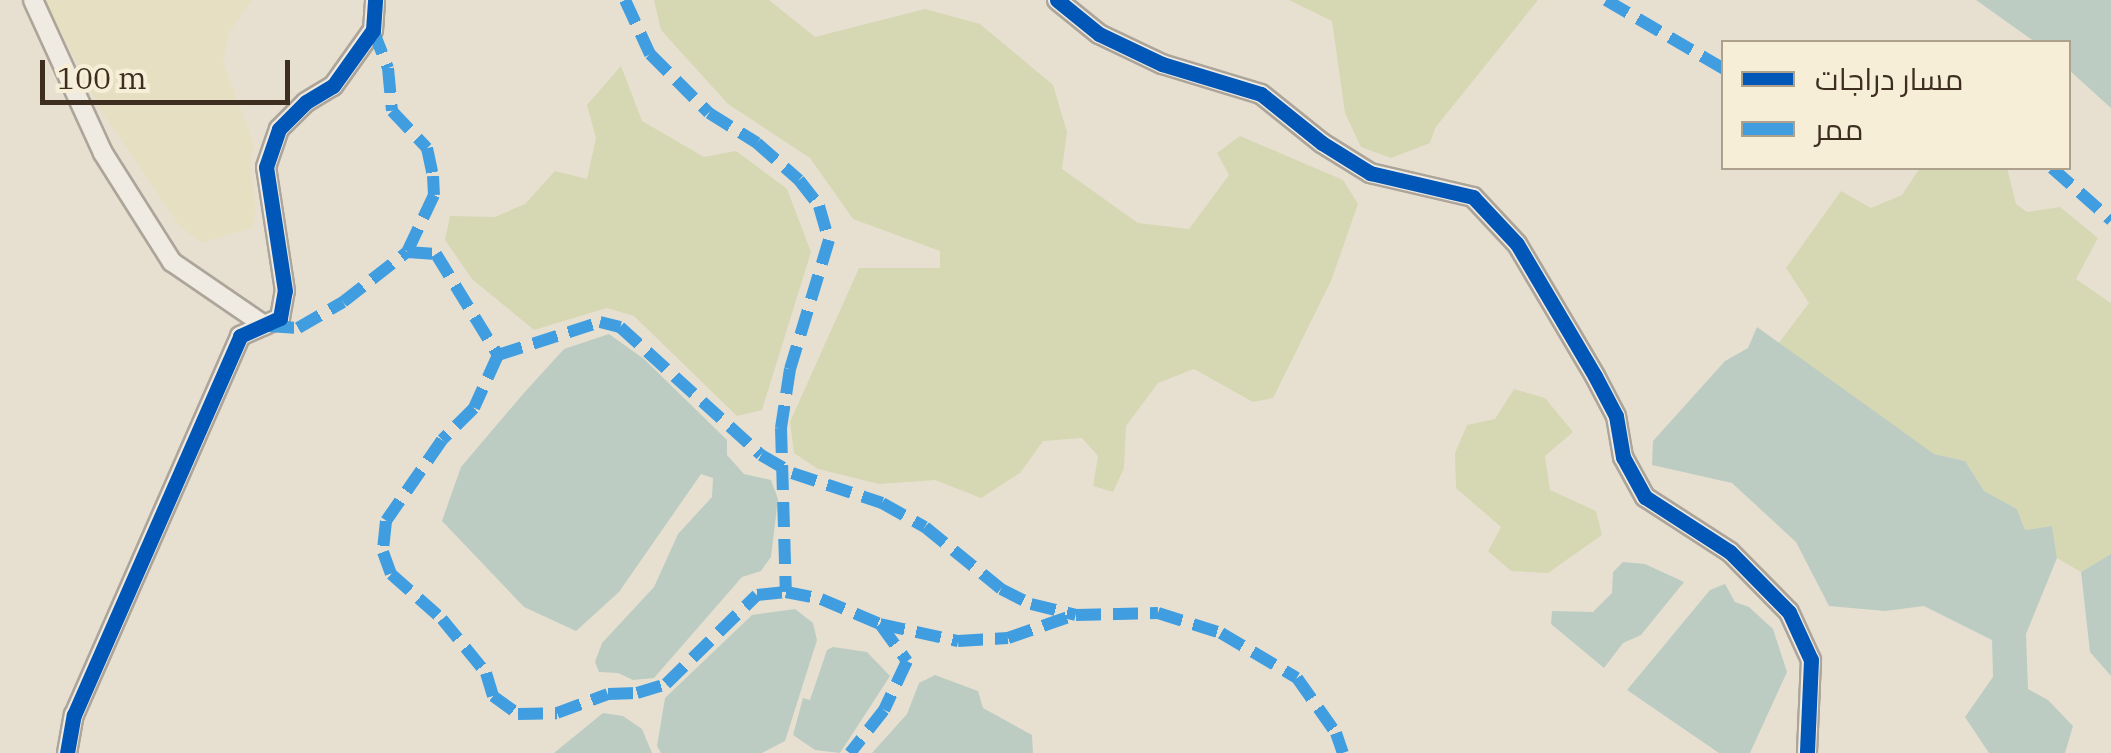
<!DOCTYPE html>
<meta charset="utf-8">
<style>
body{margin:0}
#map{position:relative;width:2111px;height:753px;overflow:hidden;background:#e7e0d1;font-family:"IBM Plex Serif",Cairo,serif}
div>[style]{position:absolute}
.farmland>*{inset:0;background:#e6dfc2}
.green>*{inset:0;background:#d6d7b3}
.water>*{inset:0;background:#bcccc2}
.roads{filter:drop-shadow(2px 0 #ada599) drop-shadow(-2px 0 #ada599) drop-shadow(0 2px #ada599) drop-shadow(0 -2px #ada599)}
.street>*{height:18px;margin:-9px;padding:0 9px;transform-origin:9px;border-radius:9px;background:#efebe3}
.quiet>*{height:12px;margin-top:-6px;transform-origin:0;background:repeating-linear-gradient(90deg,#3f9de0 0 25px,transparent 0 37px)}
.cycleway>*{height:15px;margin:-7.5px;padding:0 7.5px;transform-origin:7.5px;border-radius:7.5px;background:#0057b8}
span{translate:-50% -50%;white-space:nowrap;text-align:center;line-height:1.15;-webkit-text-stroke:8px #f7eed8;paint-order:stroke}
.legend{position:absolute;left:1721px;top:40px;width:350px;height:130px;box-sizing:border-box;background:#f7eed8;border:2px solid #ada18e;margin:0;padding:12px 18px;list-style:none;font-size:30px;color:#3d2e20}
.legend li{display:flex;align-items:center;gap:20px;height:50px}
.legend b{width:50px;border:2px solid #ada18e}
.scale{position:absolute;left:40px;top:60px;width:250px;height:45px;box-sizing:border-box;border:5px solid #3d2e20;border-top:0;padding-left:12px;font-size:30px;line-height:35px;white-space:nowrap;color:#3d2e20;-webkit-text-stroke:8px #f7eed8;paint-order:stroke}
</style>
<div id="map">
<div class="farmland">
<div style="clip-path:polygon(45px 0,252px 0,229px 33px,223px 62px,254px 144px,251px 163px,256px 214px,251px 228px,201px 243px,179px 225px,100px 109px)"></div>
</div>
<div class="green">
<div style="clip-path:polygon(654px 0,769px 0,815px 37px,925px 9px,980px 24px,1053px 85px,1067px 132px,1062px 169px,1138px 223px,1189px 229px,1229px 175px,1217px 153px,1240px 136px,1343px 180px,1358px 204px,1331px 281px,1273px 398px,1253px 402px,1194px 369px,1158px 383px,1126px 426px,1124px 468px,1113px 492px,1093px 486px,1098px 456px,1082px 438px,1043px 441px,1020px 473px,981px 498px,935px 480px,879px 484px,818px 469px,794px 453px,790px 422px,859px 268px,940px 268px,940px 251px,853px 219px,810px 158px,728px 104px,661px 30px)"></div>
<div style="clip-path:polygon(1289px 0,1538px 0,1435px 128px,1430px 143px,1391px 158px,1361px 147px,1345px 113px,1332px 21px)"></div>
<div style="clip-path:polygon(621px 66px,642px 121px,704px 157px,736px 151px,787px 189px,811px 252px,762px 410px,737px 416px,634px 316px,607px 308px,534px 330px,472px 279px,445px 240px,450px 216px,495px 217px,525px 204px,555px 171px,587px 179px,596px 138px,587px 105px)"></div>
<div style="clip-path:polygon(1920px 168px,2007px 168px,2016px 204px,2027px 212px,2060px 207px,2098px 238px,2076px 279px,2111px 303px,2111px 554px,2081px 572px,2057px 558px,2052px 526px,2025px 530px,2017px 509px,1984px 491px,1965px 461px,1934px 454px,1778px 344px,1809px 303px,1786px 268px,1841px 191px,1871px 208px,1902px 195px)"></div>
<div style="clip-path:polygon(1514px 389px,1545px 398px,1573px 432px,1545px 456px,1550px 490px,1596px 511px,1602px 535px,1548px 573px,1511px 571px,1488px 551px,1501px 527px,1456px 488px,1455px 453px,1467px 425px,1495px 419px)"></div>
</div>
<div class="water">
<div style="clip-path:polygon(1976px 0,2111px 0,2111px 108px,2069px 70px,2068px 42px,2035px 42px)"></div>
<div style="clip-path:polygon(1757px 327px,1934px 454px,1965px 461px,1984px 491px,2017px 509px,2025px 530px,2052px 526px,2057px 558px,2026px 634px,2028px 689px,2048px 700px,2073px 726px,2065px 753px,1989px 753px,1965px 717px,1993px 677px,1992px 640px,1924px 606px,1885px 611px,1829px 606px,1796px 542px,1732px 483px,1652px 465px,1653px 441px,1725px 361px,1748px 348px)"></div>
<div style="clip-path:polygon(609px 334px,644px 359px,727px 440px,727px 455px,744px 474px,771px 480px,778px 499px,771px 557px,761px 571px,742px 577px,654px 678px,633px 680px,618px 673px,599px 672px,595px 662px,602px 643px,654px 587px,678px 534px,712px 497px,713px 478px,701px 474px,619px 592px,576px 631px,524px 607px,442px 521px,461px 467px,523px 394px,564px 349px)"></div>
<div style="clip-path:polygon(2111px 554px,2111px 676px,2090px 652px,2081px 572px)"></div>
<div style="clip-path:polygon(1623px 562px,1645px 564px,1684px 582px,1641px 635px,1623px 643px,1604px 668px,1551px 624px,1552px 611px,1593px 612px,1612px 593px,1613px 572px)"></div>
<div style="clip-path:polygon(1725px 584px,1735px 602px,1749px 607px,1773px 629px,1787px 672px,1750px 753px,1719px 753px,1627px 690px,1710px 590px)"></div>
<div style="clip-path:polygon(795px 609px,813px 623px,817px 640px,785px 741px,762px 753px,661px 753px,657px 746px,665px 698px,752px 615px)"></div>
<div style="clip-path:polygon(833px 647px,867px 652px,890px 676px,840px 753px,815px 750px,793px 735px,803px 698px,810px 700px,827px 650px)"></div>
<div style="clip-path:polygon(935px 675px,978px 691px,983px 708px,1032px 735px,1033px 753px,872px 753px,907px 714px,919px 683px)"></div>
<div style="clip-path:polygon(603px 713px,623px 716px,642px 729px,652px 753px,554px 753px)"></div>
</div>
<div class="roads">
<div class="street">
<div style="left:33px;top:0;width:168px;rotate:65.4deg"></div>
<div style="left:103px;top:153px;width:129px;rotate:57.7deg"></div>
<div style="left:172px;top:262px;width:112px;rotate:34.4deg"></div>
<div style="left:1057px;top:0;width:54px;rotate:39deg"></div>
<div style="left:1099px;top:34px;width:70px;rotate:25.5deg"></div>
<div style="left:1162px;top:64px;width:103px;rotate:16.9deg"></div>
<div style="left:1261px;top:94px;width:78px;rotate:38.8deg"></div>
<div style="left:1322px;top:143px;width:57px;rotate:32deg"></div>
<div style="left:1370px;top:173px;width:106px;rotate:13.1deg"></div>
<div style="left:1473px;top:197px;width:64px;rotate:46.9deg"></div>
<div style="left:1517px;top:244px;width:153px;rotate:59.4deg"></div>
<div style="left:1595px;top:376px;width:45px;rotate:62.3deg"></div>
<div style="left:1616px;top:416px;width:42px;rotate:80.3deg"></div>
<div style="left:1623px;top:457px;width:46px;rotate:61.2deg"></div>
<div style="left:1645px;top:497px;width:101px;rotate:32.9deg"></div>
<div style="left:1730px;top:552px;width:84px;rotate:45.5deg"></div>
<div style="left:1789px;top:612px;width:53px;rotate:65.4deg"></div>
<div style="left:1811px;top:660px;width:93px;rotate:92.5deg"></div>
<div style="left:67px;top:753px;width:39px;rotate:-80deg"></div>
<div style="left:74px;top:715px;width:414px;rotate:-66.3deg"></div>
<div style="left:240px;top:336px;width:44px;rotate:-24.2deg"></div>
<div style="left:280px;top:318px;width:27px;rotate:-80deg"></div>
<div style="left:285px;top:291px;width:125px;rotate:-98.7deg"></div>
<div style="left:266px;top:167px;width:40px;rotate:-71.1deg"></div>
<div style="left:279px;top:129px;width:38px;rotate:-45deg"></div>
<div style="left:306px;top:102px;width:31px;rotate:-31deg"></div>
<div style="left:333px;top:86px;width:69px;rotate:-54.5deg"></div>
<div style="left:373px;top:30px;width:30px;rotate:-86deg"></div>
</div>
</div>
<div class="quiet">
<div style="left:625px;top:0;width:60px;rotate:65.2deg"></div>
<div style="left:650px;top:54px;width:83px;rotate:45deg"></div>
<div style="left:709px;top:113px;width:57px;rotate:32deg"></div>
<div style="left:757px;top:143px;width:56px;rotate:41.4deg"></div>
<div style="left:799px;top:180px;width:33px;rotate:52deg"></div>
<div style="left:819px;top:206px;width:35px;rotate:74deg"></div>
<div style="left:829px;top:240px;width:135px;rotate:106.8deg"></div>
<div style="left:790px;top:369px;width:60px;rotate:98.7deg"></div>
<div style="left:781px;top:428px;width:164px;rotate:88.3deg"></div>
<div style="left:1606px;top:0;width:137px;rotate:30.3deg"></div>
<div style="left:373px;top:30px;width:41px;rotate:68.5deg"></div>
<div style="left:388px;top:68px;width:43px;rotate:84.7deg"></div>
<div style="left:392px;top:111px;width:51px;rotate:46.6deg"></div>
<div style="left:427px;top:148px;width:29px;rotate:78deg"></div>
<div style="left:433px;top:176px;width:19px;rotate:87deg"></div>
<div style="left:434px;top:195px;width:63px;rotate:115.3deg"></div>
<div style="left:2052px;top:168px;width:79px;rotate:41.4deg"></div>
<div style="left:269px;top:326px;width:29px;rotate:4deg"></div>
<div style="left:298px;top:328px;width:52px;rotate:-30deg"></div>
<div style="left:343px;top:302px;width:81px;rotate:-38deg"></div>
<div style="left:407px;top:252px;width:29px;rotate:4deg"></div>
<div style="left:436px;top:254px;width:119px;rotate:58.5deg"></div>
<div style="left:498px;top:355px;width:58px;rotate:114.4deg"></div>
<div style="left:474px;top:408px;width:45px;rotate:135deg"></div>
<div style="left:442px;top:440px;width:98px;rotate:124.7deg"></div>
<div style="left:386px;top:521px;width:31px;rotate:96deg"></div>
<div style="left:383px;top:552px;width:23px;rotate:70deg"></div>
<div style="left:391px;top:574px;width:68px;rotate:41.4deg"></div>
<div style="left:442px;top:619px;width:70px;rotate:50.8deg"></div>
<div style="left:486px;top:673px;width:24px;rotate:73deg"></div>
<div style="left:493px;top:696px;width:31px;rotate:36deg"></div>
<div style="left:518px;top:714px;width:39px;rotate:-1deg"></div>
<div style="left:557px;top:713px;width:54px;rotate:-20.4deg"></div>
<div style="left:608px;top:694px;width:29px;rotate:-2deg"></div>
<div style="left:637px;top:693px;width:30px;rotate:-17deg"></div>
<div style="left:666px;top:684px;width:127px;rotate:-44.4deg"></div>
<div style="left:757px;top:595px;width:29px;rotate:-6deg"></div>
<div style="left:786px;top:592px;width:36px;rotate:11deg"></div>
<div style="left:821px;top:599px;width:64px;rotate:23deg"></div>
<div style="left:880px;top:624px;width:46px;rotate:53.9deg"></div>
<div style="left:907px;top:661px;width:54px;rotate:115.1deg"></div>
<div style="left:884px;top:710px;width:55px;rotate:128.3deg"></div>
<div style="left:498px;top:355px;width:107px;rotate:-17.9deg"></div>
<div style="left:600px;top:322px;width:21px;rotate:14deg"></div>
<div style="left:620px;top:327px;width:190px;rotate:42.2deg"></div>
<div style="left:761px;top:455px;width:36px;rotate:30deg"></div>
<div style="left:792px;top:473px;width:95px;rotate:18.4deg"></div>
<div style="left:882px;top:503px;width:49px;rotate:29.2deg"></div>
<div style="left:925px;top:527px;width:98px;rotate:39.2deg"></div>
<div style="left:1001px;top:589px;width:34px;rotate:27deg"></div>
<div style="left:1031px;top:604px;width:46px;rotate:13.7deg"></div>
<div style="left:1076px;top:615px;width:82px;rotate:-1.4deg"></div>
<div style="left:1158px;top:613px;width:66px;rotate:17.6deg"></div>
<div style="left:1221px;top:633px;width:88px;rotate:30.6deg"></div>
<div style="left:1297px;top:678px;width:67px;rotate:54.7deg"></div>
<div style="left:1336px;top:733px;width:21px;rotate:71deg"></div>
<div style="left:880px;top:624px;width:80px;rotate:12.3deg"></div>
<div style="left:958px;top:641px;width:50px;rotate:-3.4deg"></div>
<div style="left:1008px;top:638px;width:70px;rotate:-19.2deg"></div>
</div>
<div class="cycleway">
<div style="left:1057px;top:0;width:54px;rotate:39deg"></div>
<div style="left:1099px;top:34px;width:70px;rotate:25.5deg"></div>
<div style="left:1162px;top:64px;width:103px;rotate:16.9deg"></div>
<div style="left:1261px;top:94px;width:78px;rotate:38.8deg"></div>
<div style="left:1322px;top:143px;width:57px;rotate:32deg"></div>
<div style="left:1370px;top:173px;width:106px;rotate:13.1deg"></div>
<div style="left:1473px;top:197px;width:64px;rotate:46.9deg"></div>
<div style="left:1517px;top:244px;width:153px;rotate:59.4deg"></div>
<div style="left:1595px;top:376px;width:45px;rotate:62.3deg"></div>
<div style="left:1616px;top:416px;width:42px;rotate:80.3deg"></div>
<div style="left:1623px;top:457px;width:46px;rotate:61.2deg"></div>
<div style="left:1645px;top:497px;width:101px;rotate:32.9deg"></div>
<div style="left:1730px;top:552px;width:84px;rotate:45.5deg"></div>
<div style="left:1789px;top:612px;width:53px;rotate:65.4deg"></div>
<div style="left:1811px;top:660px;width:93px;rotate:92.5deg"></div>
<div style="left:67px;top:753px;width:39px;rotate:-80deg"></div>
<div style="left:74px;top:715px;width:414px;rotate:-66.3deg"></div>
<div style="left:240px;top:336px;width:44px;rotate:-24.2deg"></div>
<div style="left:280px;top:318px;width:27px;rotate:-80deg"></div>
<div style="left:285px;top:291px;width:125px;rotate:-98.7deg"></div>
<div style="left:266px;top:167px;width:40px;rotate:-71.1deg"></div>
<div style="left:279px;top:129px;width:38px;rotate:-45deg"></div>
<div style="left:306px;top:102px;width:31px;rotate:-31deg"></div>
<div style="left:333px;top:86px;width:69px;rotate:-54.5deg"></div>
<div style="left:373px;top:30px;width:30px;rotate:-86deg"></div>
</div>
<ul class="legend">
<li><b style="height:12px;background:#0057b8"></b>مسار دراجات</li>
<li><b style="height:12px;background:#3f9de0"></b>ممر</li>
</ul>
<div class="scale">100 m</div>
</div>
